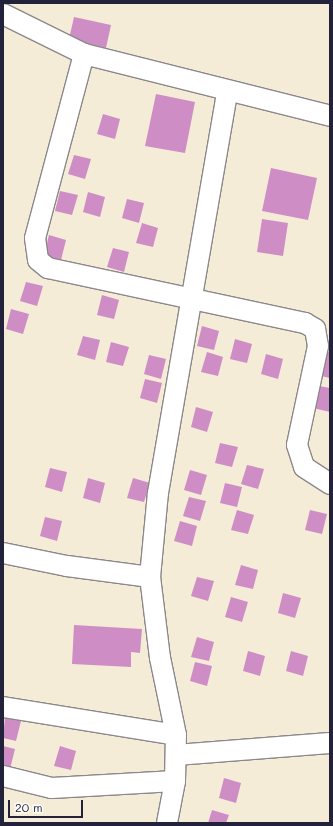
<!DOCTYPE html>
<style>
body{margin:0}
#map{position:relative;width:333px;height:826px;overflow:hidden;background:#f5ecd8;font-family:Mali,sans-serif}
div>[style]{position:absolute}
.building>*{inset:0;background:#cf8dc6}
.roads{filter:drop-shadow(1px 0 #8c878a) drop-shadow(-1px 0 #8c878a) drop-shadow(0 1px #8c878a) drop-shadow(0 -1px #8c878a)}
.minor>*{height:20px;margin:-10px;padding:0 10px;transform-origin:10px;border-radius:10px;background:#fff}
span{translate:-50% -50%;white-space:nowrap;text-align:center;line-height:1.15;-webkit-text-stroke:4px #fdfcf7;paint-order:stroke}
.frame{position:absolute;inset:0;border:4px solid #22223b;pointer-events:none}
.scale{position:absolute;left:8px;top:800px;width:75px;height:18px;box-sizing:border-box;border:2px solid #22223b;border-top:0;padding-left:5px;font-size:12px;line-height:14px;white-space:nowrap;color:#22223b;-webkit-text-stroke:3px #fdfcf7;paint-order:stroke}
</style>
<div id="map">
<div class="building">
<div style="clip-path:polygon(74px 17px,111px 25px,106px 48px,69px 39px)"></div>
<div style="clip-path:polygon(156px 94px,195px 102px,185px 153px,145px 146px)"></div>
<div style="clip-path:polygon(103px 114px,120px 119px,115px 139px,97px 134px)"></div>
<div style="clip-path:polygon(74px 155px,91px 159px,85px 179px,68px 174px)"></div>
<div style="clip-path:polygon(271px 168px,317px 178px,308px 220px,262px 211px)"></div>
<div style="clip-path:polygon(60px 191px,78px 195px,72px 215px,55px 211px)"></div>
<div style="clip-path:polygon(88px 192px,105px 197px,100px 217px,83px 212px)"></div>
<div style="clip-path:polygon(127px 199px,144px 203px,139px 223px,122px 218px)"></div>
<div style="clip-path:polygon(262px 219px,288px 223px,283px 256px,257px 252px)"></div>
<div style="clip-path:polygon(142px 223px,158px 228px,153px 247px,136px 243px)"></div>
<div style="clip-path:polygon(49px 235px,66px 240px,61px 260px,44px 255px)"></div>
<div style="clip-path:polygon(113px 248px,129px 252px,124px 272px,107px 267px)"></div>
<div style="clip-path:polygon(26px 282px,43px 286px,37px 306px,20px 301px)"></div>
<div style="clip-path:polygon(102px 295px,119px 300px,114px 319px,97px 315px)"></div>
<div style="clip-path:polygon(11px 309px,29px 314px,23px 334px,6px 329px)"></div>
<div style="clip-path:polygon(202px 326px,219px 331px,214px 350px,197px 346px)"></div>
<div style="clip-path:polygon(83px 336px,100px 340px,95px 360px,77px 355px)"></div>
<div style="clip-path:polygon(235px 339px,252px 344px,247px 363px,230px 359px)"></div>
<div style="clip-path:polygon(111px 342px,129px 347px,123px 366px,106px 362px)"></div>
<div style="clip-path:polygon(321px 350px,330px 352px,330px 378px,316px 375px)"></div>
<div style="clip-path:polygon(207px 352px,223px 357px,218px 376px,201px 372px)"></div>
<div style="clip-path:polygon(266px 354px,283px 359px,278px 379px,261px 374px)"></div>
<div style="clip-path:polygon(149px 355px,166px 359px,161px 379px,144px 374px)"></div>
<div style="clip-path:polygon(145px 379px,162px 383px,157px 403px,140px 398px)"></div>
<div style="clip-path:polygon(319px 386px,330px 388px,330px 412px,313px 408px)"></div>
<div style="clip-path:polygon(196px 407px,213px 412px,207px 432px,191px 427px)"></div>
<div style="clip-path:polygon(220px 443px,238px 447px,232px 467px,215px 463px)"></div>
<div style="clip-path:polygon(247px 465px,264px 469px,258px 489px,241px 484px)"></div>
<div style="clip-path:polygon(50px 468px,67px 472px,62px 492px,45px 487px)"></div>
<div style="clip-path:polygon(190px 470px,207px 475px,201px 495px,184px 490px)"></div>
<div style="clip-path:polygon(88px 478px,105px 483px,100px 503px,83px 498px)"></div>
<div style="clip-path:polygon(133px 478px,150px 483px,144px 502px,127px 498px)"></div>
<div style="clip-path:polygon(225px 483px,242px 487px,237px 507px,220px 503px)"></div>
<div style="clip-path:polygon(189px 497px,206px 501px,200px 521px,183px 516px)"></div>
<div style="clip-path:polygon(237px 510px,254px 515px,248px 534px,231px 530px)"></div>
<div style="clip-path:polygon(310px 510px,327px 514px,322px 534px,305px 530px)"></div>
<div style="clip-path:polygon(45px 517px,62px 521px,57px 541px,40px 536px)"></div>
<div style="clip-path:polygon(180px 521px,197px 526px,192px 546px,174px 541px)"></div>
<div style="clip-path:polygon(241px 565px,258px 570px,253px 589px,235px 585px)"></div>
<div style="clip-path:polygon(197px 577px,214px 581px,208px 601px,191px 596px)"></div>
<div style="clip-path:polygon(283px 593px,301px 598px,295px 618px,278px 613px)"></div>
<div style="clip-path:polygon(231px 597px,248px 602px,242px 622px,225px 617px)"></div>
<div style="clip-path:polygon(74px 625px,142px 629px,140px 653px,131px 652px,131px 667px,72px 664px)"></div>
<div style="clip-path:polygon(197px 637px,214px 642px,209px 661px,191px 657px)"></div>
<div style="clip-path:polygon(248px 651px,265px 656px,260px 676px,243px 671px)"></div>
<div style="clip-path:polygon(291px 651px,308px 656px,303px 676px,286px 671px)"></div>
<div style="clip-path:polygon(195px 662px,212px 666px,207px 686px,190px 681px)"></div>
<div style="clip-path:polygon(5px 717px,21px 721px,16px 741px,3px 738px)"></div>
<div style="clip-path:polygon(3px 746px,15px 749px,10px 769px,3px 767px)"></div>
<div style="clip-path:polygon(60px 746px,76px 751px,71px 770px,54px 766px)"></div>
<div style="clip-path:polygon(224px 778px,241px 783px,236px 803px,219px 798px)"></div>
<div style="clip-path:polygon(212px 810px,229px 815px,226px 823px,208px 823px)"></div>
</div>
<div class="roads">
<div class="minor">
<div style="left:3px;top:14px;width:90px;rotate:26.3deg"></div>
<div style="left:84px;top:54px;width:254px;rotate:14.1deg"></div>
<div style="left:84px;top:54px;width:190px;rotate:104.9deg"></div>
<div style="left:35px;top:238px;width:22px;rotate:82deg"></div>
<div style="left:38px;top:260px;width:13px;rotate:39deg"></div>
<div style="left:48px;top:268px;width:263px;rotate:12.1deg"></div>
<div style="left:305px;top:323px;width:12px;rotate:31deg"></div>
<div style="left:315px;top:329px;width:17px;rotate:80deg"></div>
<div style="left:318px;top:346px;width:101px;rotate:102deg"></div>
<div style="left:297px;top:445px;width:23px;rotate:72deg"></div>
<div style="left:304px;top:467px;width:31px;rotate:33deg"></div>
<div style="left:3px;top:553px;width:65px;rotate:11.5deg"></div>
<div style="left:67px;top:566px;width:84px;rotate:7.5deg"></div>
<div style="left:3px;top:707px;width:175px;rotate:9.2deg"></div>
<div style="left:176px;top:755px;width:154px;rotate:-4.5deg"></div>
<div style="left:3px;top:776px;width:50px;rotate:13.8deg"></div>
<div style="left:52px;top:788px;width:123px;rotate:-3.3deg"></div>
<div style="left:167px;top:823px;width:43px;rotate:-79.2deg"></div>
<div style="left:175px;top:781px;width:46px;rotate:-88.8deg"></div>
<div style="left:176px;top:735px;width:79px;rotate:-101.7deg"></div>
<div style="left:160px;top:658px;width:82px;rotate:-97deg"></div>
<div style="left:150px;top:577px;width:84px;rotate:-84.6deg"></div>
<div style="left:158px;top:493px;width:406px;rotate:-80.2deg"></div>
</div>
</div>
<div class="frame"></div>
<div class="scale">20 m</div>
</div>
